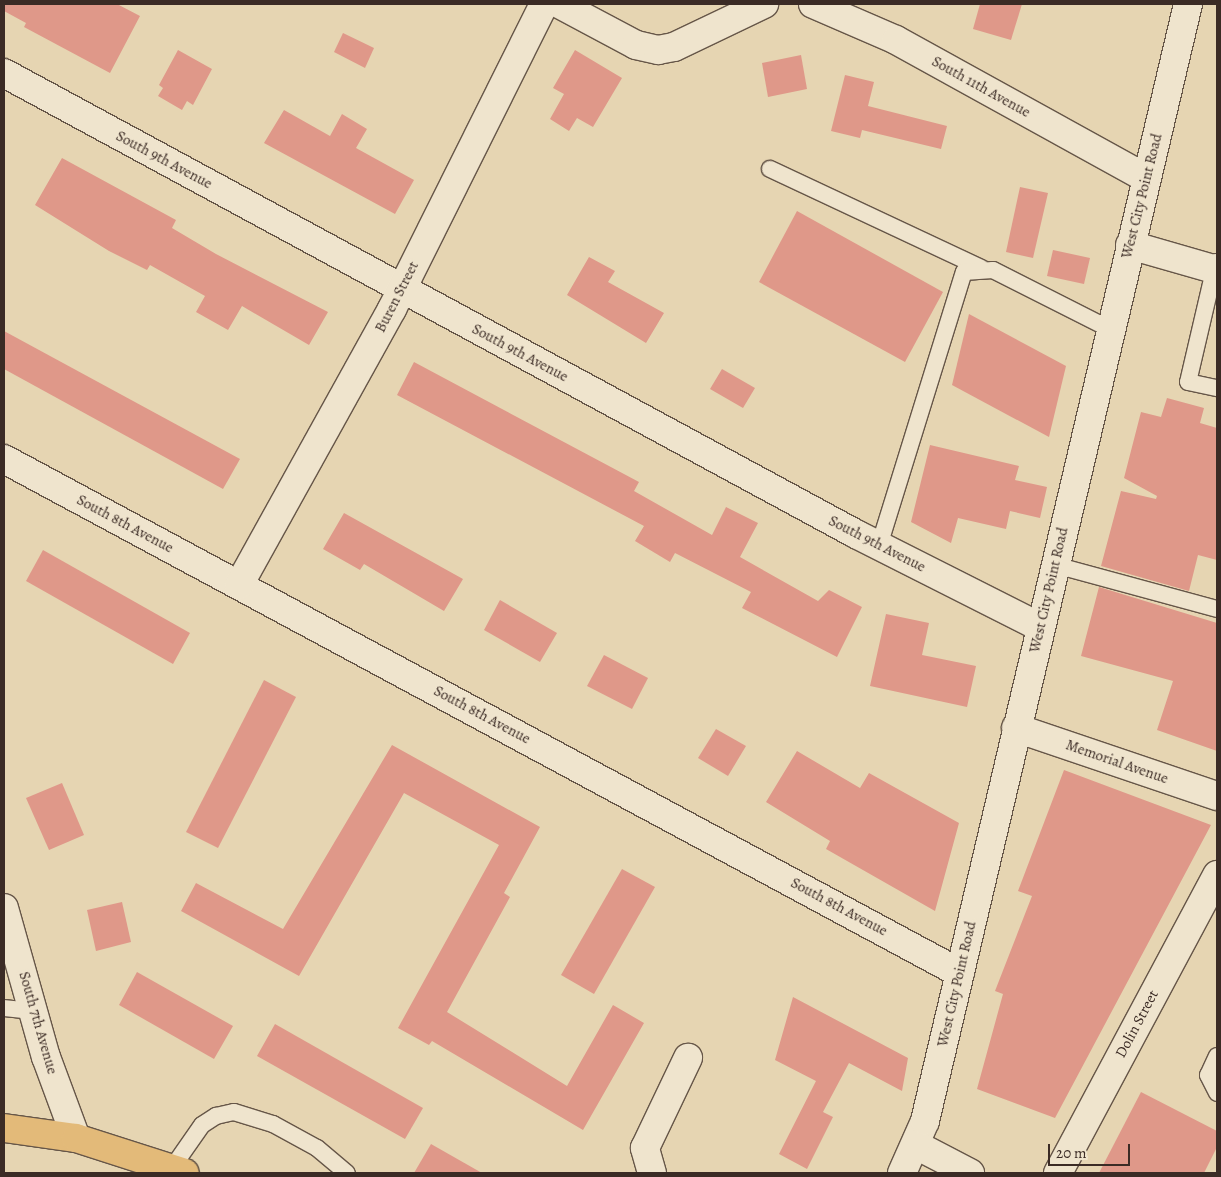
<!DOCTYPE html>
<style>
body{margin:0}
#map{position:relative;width:1221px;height:1177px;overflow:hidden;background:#e6d5b2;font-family:Alegreya,serif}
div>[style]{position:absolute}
.building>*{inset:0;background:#df9889}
.roads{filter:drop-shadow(1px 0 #665648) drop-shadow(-1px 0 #665648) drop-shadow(0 1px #665648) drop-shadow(0 -1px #665648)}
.service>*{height:16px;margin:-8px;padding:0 8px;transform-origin:8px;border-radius:8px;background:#efe4cd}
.minor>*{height:28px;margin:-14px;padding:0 14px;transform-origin:14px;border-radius:14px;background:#efe4cd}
.tertiary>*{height:28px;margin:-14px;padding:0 14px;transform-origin:14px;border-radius:14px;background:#efe4cd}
.primary>*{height:28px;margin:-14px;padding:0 14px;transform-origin:14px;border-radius:14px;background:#e3ba79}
span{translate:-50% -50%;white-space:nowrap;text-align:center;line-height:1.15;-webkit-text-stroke:5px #efe4cd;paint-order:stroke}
.street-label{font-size:15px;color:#3b2b25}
.frame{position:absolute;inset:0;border:5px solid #3b2b25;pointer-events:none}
.scale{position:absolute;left:1048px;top:1144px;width:82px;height:22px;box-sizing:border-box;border:2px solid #3b2b25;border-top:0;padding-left:6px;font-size:15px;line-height:18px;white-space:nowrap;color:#3b2b25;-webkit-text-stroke:4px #efe4cd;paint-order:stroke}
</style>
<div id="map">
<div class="building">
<div style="clip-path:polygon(4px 4px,117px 4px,140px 16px,110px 73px,24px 27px,26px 23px,4px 11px)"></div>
<div style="clip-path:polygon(980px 4px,1022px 4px,1011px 40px,973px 29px)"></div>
<div style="clip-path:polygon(343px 33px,374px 48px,365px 68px,334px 52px)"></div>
<div style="clip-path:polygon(178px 50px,212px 69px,193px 105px,187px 101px,182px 110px,158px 96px,163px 88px,159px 85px)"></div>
<div style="clip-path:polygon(575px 50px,622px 78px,593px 127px,577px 118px,569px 131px,550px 119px,564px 94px,553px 88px)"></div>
<div style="clip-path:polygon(801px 55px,807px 89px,768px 97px,762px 63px)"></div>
<div style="clip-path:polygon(845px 75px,874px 82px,868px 106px,947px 126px,941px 149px,862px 130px,860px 138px,831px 131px)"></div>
<div style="clip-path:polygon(284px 110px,330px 136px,342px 114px,367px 129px,356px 148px,414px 180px,395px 214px,264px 143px)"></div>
<div style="clip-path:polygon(62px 158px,176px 220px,172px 228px,216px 254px,328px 312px,309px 345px,242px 306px,228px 330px,196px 312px,205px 296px,150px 265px,147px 270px,109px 251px,35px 205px)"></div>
<div style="clip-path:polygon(1020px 187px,1048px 193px,1033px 258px,1006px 252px)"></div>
<div style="clip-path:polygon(797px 211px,943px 292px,905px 362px,759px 282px)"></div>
<div style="clip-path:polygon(1053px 250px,1090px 258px,1084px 284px,1047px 276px)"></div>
<div style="clip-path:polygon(589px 257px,615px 271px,608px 282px,664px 313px,646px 343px,567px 295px)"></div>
<div style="clip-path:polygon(969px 314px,1066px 366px,1049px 437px,952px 385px)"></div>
<div style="clip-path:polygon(4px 331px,240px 459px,223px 489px,4px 369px)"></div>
<div style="clip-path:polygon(414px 362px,639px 482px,634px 491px,712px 535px,726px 507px,758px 523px,740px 557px,818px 601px,829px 590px,862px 607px,837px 657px,742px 608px,751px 592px,675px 553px,670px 562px,635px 541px,644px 526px,397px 395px)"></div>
<div style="clip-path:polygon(722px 369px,755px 388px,743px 408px,710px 389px)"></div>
<div style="clip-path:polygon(1167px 398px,1204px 408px,1200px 423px,1217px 428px,1217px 560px,1198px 555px,1189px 591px,1101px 566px,1121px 491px,1156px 499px,1157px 496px,1124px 478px,1141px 412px,1161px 417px)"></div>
<div style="clip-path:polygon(930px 445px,1019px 466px,1015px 480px,1047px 487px,1040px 518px,1010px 511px,1006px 529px,958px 518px,951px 543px,911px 522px)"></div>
<div style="clip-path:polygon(344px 513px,463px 579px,444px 611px,364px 564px,360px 570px,323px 549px)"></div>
<div style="clip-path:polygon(43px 550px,190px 633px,173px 664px,26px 581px)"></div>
<div style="clip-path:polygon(1099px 587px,1217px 623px,1217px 751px,1157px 730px,1173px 681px,1081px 656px)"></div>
<div style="clip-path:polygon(500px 600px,557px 633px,540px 662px,484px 630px)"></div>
<div style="clip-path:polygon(886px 614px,929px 623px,922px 655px,976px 666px,967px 707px,870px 686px)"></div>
<div style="clip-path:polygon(604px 655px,648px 678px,632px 709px,587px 686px)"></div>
<div style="clip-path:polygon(264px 680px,296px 697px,218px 848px,186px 832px)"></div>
<div style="clip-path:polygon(716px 729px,746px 746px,728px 776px,698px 758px)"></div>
<div style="clip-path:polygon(392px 745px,540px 827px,504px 893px,510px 897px,447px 1012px,567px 1086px,613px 1005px,644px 1023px,583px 1130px,432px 1041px,429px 1045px,398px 1028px,499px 845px,404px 793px,299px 976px,181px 911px,196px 883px,283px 929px)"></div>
<div style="clip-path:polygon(797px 751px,860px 788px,869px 773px,959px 823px,935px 911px,826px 849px,830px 841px,766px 802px)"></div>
<div style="clip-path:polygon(1064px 770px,1211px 825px,1055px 1118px,977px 1089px,1003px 994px,995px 991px,1032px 896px,1018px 891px)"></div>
<div style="clip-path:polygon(62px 783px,84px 835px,49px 850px,26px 798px)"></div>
<div style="clip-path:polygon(622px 869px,655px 887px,594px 994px,561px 975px)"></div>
<div style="clip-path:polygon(122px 902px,131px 942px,96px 951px,87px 910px)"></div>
<div style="clip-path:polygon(137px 972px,233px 1026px,214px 1059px,119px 1005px)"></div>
<div style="clip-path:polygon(793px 997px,908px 1058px,902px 1091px,849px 1063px,823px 1112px,833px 1117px,807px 1169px,779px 1154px,816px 1081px,775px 1060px)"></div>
<div style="clip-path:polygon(275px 1024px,423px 1108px,405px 1139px,257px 1056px)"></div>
<div style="clip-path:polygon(1141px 1092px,1217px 1131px,1217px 1147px,1204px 1173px,1099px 1173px)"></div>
<div style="clip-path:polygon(431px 1144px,482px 1173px,414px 1173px)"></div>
</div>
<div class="roads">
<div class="service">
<div style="left:770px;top:169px;width:233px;rotate:25.1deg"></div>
<div style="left:1216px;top:262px;width:123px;rotate:103.1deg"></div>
<div style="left:1188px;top:382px;width:30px;rotate:12deg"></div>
<div style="left:879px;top:546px;width:287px;rotate:-72.8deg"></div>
<div style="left:964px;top:272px;width:29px;rotate:-4deg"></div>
<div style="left:993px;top:270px;width:131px;rotate:26.8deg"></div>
<div style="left:1055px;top:565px;width:168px;rotate:15.2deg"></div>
<div style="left:4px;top:1008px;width:30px;rotate:6deg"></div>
<div style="left:1217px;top:1056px;width:21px;rotate:115deg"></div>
<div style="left:1208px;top:1075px;width:20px;rotate:63deg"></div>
<div style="left:172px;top:1168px;width:52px;rotate:-55.1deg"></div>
<div style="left:202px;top:1125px;width:17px;rotate:-33deg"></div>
<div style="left:216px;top:1116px;width:18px;rotate:-13deg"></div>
<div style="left:234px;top:1112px;width:41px;rotate:17.1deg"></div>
<div style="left:273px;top:1124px;width:50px;rotate:28.6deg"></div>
<div style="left:317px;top:1148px;width:39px;rotate:40deg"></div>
</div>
<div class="minor">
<div style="left:559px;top:4px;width:87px;rotate:28deg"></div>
<div style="left:636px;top:45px;width:23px;rotate:13deg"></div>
<div style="left:658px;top:50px;width:16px;rotate:-11deg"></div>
<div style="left:674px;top:47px;width:100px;rotate:-25.5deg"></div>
<div style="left:813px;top:4px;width:90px;rotate:23.4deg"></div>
<div style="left:896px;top:40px;width:286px;rotate:28.9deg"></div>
<div style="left:4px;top:73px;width:969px;rotate:28.42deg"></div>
<div style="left:856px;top:534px;width:206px;rotate:26.8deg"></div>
<div style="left:1130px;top:245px;width:91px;rotate:16deg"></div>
<div style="left:4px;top:459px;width:1085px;rotate:28.27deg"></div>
<div style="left:239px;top:585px;width:316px;rotate:-61deg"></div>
<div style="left:392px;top:309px;width:341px;rotate:-63.5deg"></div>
<div style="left:1016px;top:728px;width:212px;rotate:18.7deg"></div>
<div style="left:4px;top:908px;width:155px;rotate:74.3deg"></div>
<div style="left:46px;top:1057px;width:86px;rotate:69.7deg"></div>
<div style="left:916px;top:1145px;width:61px;rotate:27.4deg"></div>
<div style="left:652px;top:1173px;width:26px;rotate:-106deg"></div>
<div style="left:645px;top:1148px;width:100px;rotate:-64.5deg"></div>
<div style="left:1058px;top:1173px;width:338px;rotate:-61.9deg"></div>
</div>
<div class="tertiary">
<div style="left:902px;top:1173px;width:57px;rotate:-66.1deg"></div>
<div style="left:925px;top:1121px;width:1148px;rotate:-76.75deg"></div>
</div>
<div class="primary">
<div style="left:4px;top:1128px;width:73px;rotate:7.9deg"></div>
<div style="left:76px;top:1138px;width:114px;rotate:17.8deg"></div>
</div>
</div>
<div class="street-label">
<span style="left:981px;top:87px;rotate:29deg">South 11th Avenue</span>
<span style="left:164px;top:160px;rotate:28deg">South 9th Avenue</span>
<span style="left:1142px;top:196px;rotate:-76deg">West City Point Road</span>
<span style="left:397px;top:297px;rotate:-63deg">Buren Street</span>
<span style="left:520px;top:353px;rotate:28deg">South 9th Avenue</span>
<span style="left:125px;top:524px;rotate:28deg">South 8th Avenue</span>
<span style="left:877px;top:544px;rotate:27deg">South 9th Avenue</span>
<span style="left:1049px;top:590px;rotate:-77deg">West City Point Road</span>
<span style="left:482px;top:715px;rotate:28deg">South 8th Avenue</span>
<span style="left:1117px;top:762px;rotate:19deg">Memorial Avenue</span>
<span style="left:839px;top:907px;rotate:28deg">South 8th Avenue</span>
<span style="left:957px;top:984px;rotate:-77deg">West City Point Road</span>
<span style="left:38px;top:1023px;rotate:74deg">South 7th Avenue</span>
<span style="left:1137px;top:1024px;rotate:-62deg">Dolin Street</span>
</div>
<div class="frame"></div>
<div class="scale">20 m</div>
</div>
